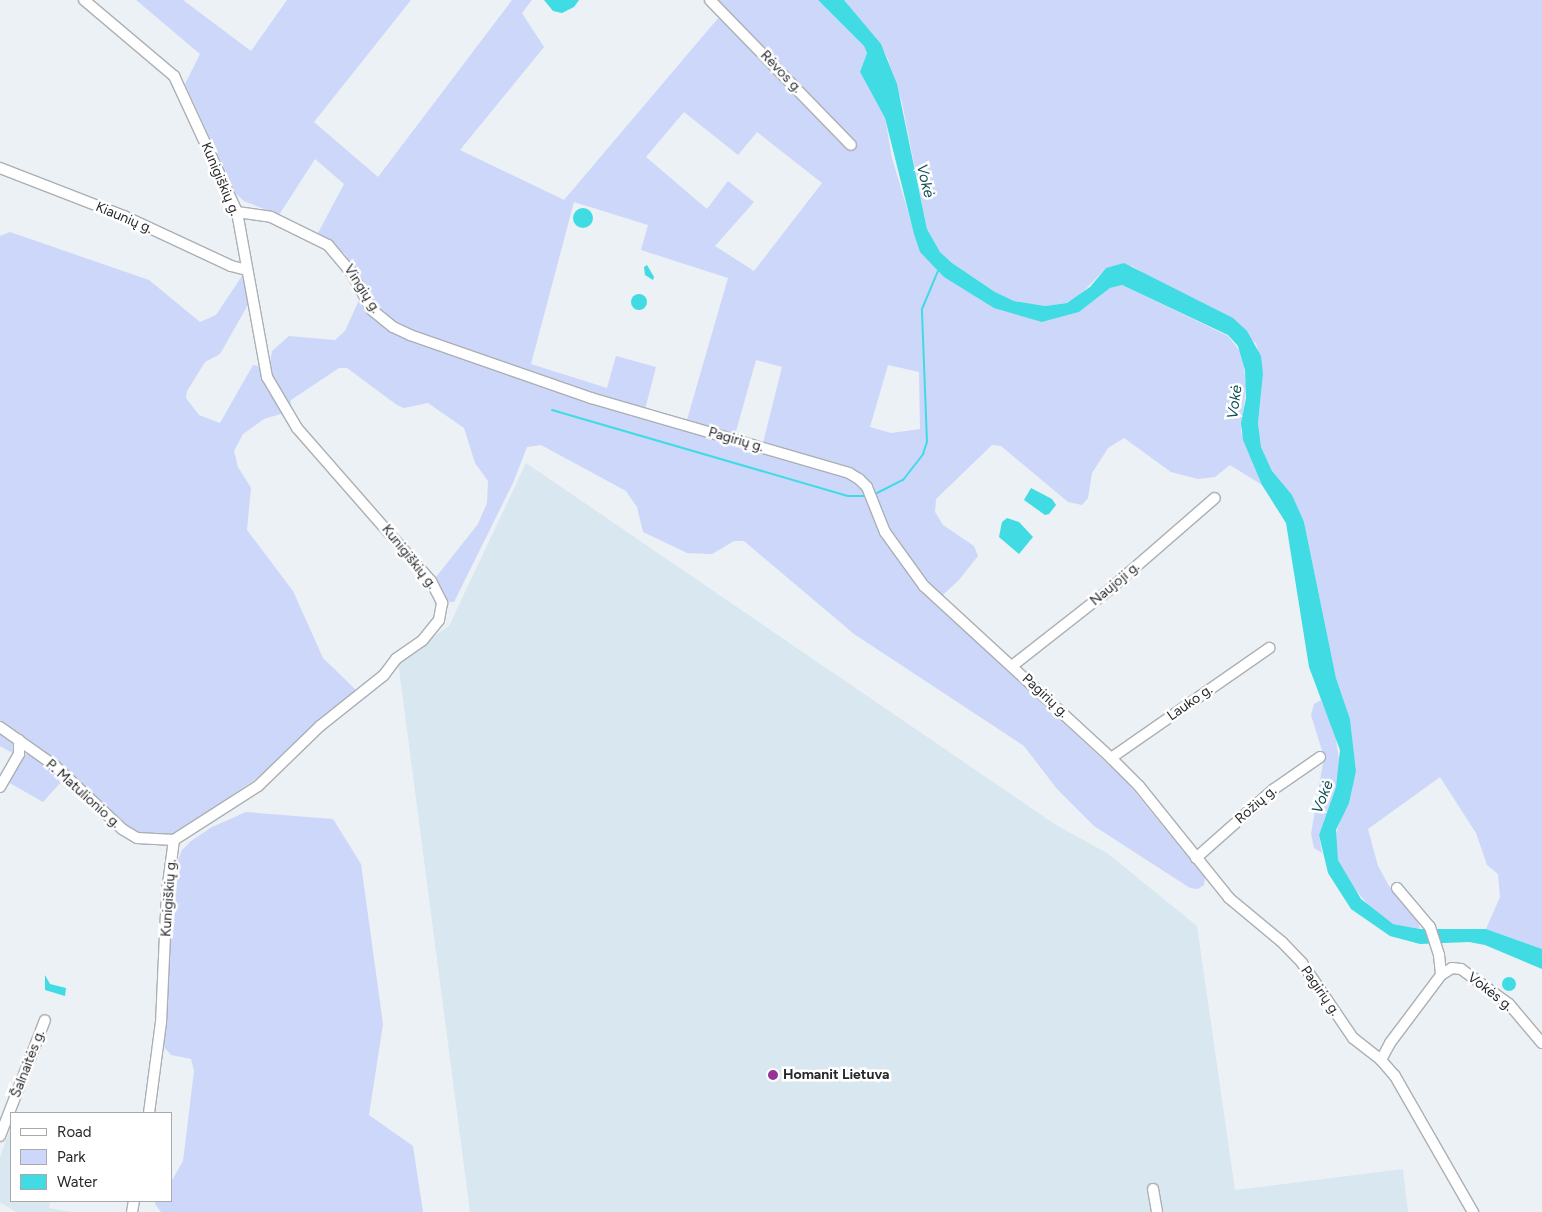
<!DOCTYPE html>
<meta charset="utf-8">
<style>
body{margin:0}
#map{position:relative;width:1542px;height:1212px;overflow:hidden;background:#ebf1f5;font-family:Figtree,sans-serif}
div>[style]{position:absolute}
.built>*{inset:0;background:#d9e7f0}
.green>*{inset:0;background:#cdd7fa}
.water>*{inset:0;background:#40dbe3}
.round{border-radius:50%}
.stream>*{height:2px;margin:-1px;padding:0 1px;transform-origin:1px;border-radius:1px;background:#40dbe3}
.roads{filter:drop-shadow(1px 0 #aab0b4) drop-shadow(-1px 0 #aab0b4) drop-shadow(0 1px #aab0b4) drop-shadow(0 -1px #aab0b4)}
.minor>*{height:10px;margin:-5px;padding:0 5px;transform-origin:5px;border-radius:5px;background:#fff}
.dots>*{width:14px;height:14px;translate:-50% -50%;box-sizing:border-box;border:2px solid #fff;border-radius:50%}
span{translate:-50% -50%;white-space:nowrap;text-align:center;line-height:1.15;-webkit-text-stroke:5px #fff;paint-order:stroke}
.street-label{font-size:14px;color:#26282a}
.poi-label{font-size:14px;color:#26282a;font-weight:700}
.left{translate:0 -50%;text-align:left}
.water-label{font-size:15px;color:#0c4f52;font-style:italic}
.legend{position:absolute;left:10px;top:1112px;width:162px;height:90px;box-sizing:border-box;background:#fff;border:1px solid #a8a9aa;margin:0;padding:6px 9px;list-style:none;font-size:15px;color:#26282a}
.legend li{display:flex;align-items:center;gap:10px;height:25px}
.legend b{width:25px;border:1px solid #a8a9aa}
</style>
<div id="map">
<div class="built">
<div style="clip-path:polygon(526px 463px,1056px 825px,1107px 853px,1197px 926px,1235px 1190px,1403px 1169px,1408px 1212px,470px 1212px,398px 661px,449px 626px)"></div>
<div style="clip-path:polygon(11px 1128px,11px 1201px,50px 1201px,49px 1208px,70px 1212px,16px 1212px,0 1202px,0 1157px)"></div>
</div>
<div class="green">
<div style="clip-path:polygon(evenodd,136px 0,183px 0,251px 51px,287px 0,411px 0,314px 122px,378px 177px,512px 0,532px 0,522px 13px,544px 47px,460px 150px,564px 200px,725px 10px,716px 0,818px 0,864px 46px,867px 53px,860px 72px,885px 118px,892px 158px,920px 252px,1042px 322px,1079px 312px,1110px 288px,1122px 285px,1228px 336px,1243px 355px,1246px 387px,1241px 432px,1262px 485px,1230px 465px,1215px 477px,1198px 479px,1171px 472px,1124px 438px,1108px 448px,1092px 473px,1088px 498px,1082px 505px,1068px 502px,1001px 446px,992px 445px,936px 499px,935px 512px,943px 525px,974px 546px,978px 556px,958px 581px,934px 603px,1126px 781px,1205px 878px,1204px 885px,1198px 889px,1190px 888px,1094px 826px,1057px 789px,1024px 746px,854px 634px,744px 541px,734px 541px,712px 554px,687px 553px,643px 532px,637px 507px,626px 491px,541px 445px,527px 447px,513px 483px,454px 602px,449px 602px,435px 582px,436px 577px,478px 524px,487px 503px,488px 481px,475px 463px,464px 428px,428px 403px,404px 408px,397px 405px,347px 368px,339px 368px,291px 400px,290px 408px,284px 413px,264px 419px,243px 434px,234px 451px,238px 467px,251px 488px,247px 530px,293px 591px,323px 658px,358px 692px,266px 772px,174px 835px,140px 835px,130px 830px,0 722px,0 236px,10px 232px,149px 280px,200px 322px,216px 315px,242px 276px,249px 303px,220px 354px,205px 362px,187px 391px,186px 398px,199px 415px,220px 423px,253px 365px,269px 369px,272px 351px,289px 336px,335px 340px,345px 331px,364px 289px,345px 254px,318px 233px,344px 184px,315px 159px,279px 215px,244px 201px,236px 194px,185px 84px,200px 54px,136px 0,684px 112px,738px 155px,757px 132px,822px 183px,754px 271px,715px 246px,754px 202px,728px 181px,707px 209px,646px 157px,684px 112px,136px 0,574px 202px,648px 225px,641px 250px,728px 278px,684px 430px,643px 417px,656px 367px,616px 356px,607px 388px,531px 364px,574px 202px,136px 0,756px 360px,782px 367px,763px 443px,735px 435px,756px 360px,136px 0,888px 365px,919px 372px,920px 429px,891px 433px,870px 427px,888px 365px)"></div>
<div style="clip-path:polygon(844px 0,1542px 0,1542px 949px,1486px 929px,1500px 897px,1498px 874px,1487px 865px,1476px 833px,1440px 777px,1368px 829px,1378px 866px,1389px 886px,1416px 916px,1420px 929px,1393px 924px,1376px 914px,1348px 881px,1338px 860px,1334px 840px,1356px 771px,1350px 719px,1336px 678px,1304px 522px,1272px 471px,1261px 447px,1258px 423px,1263px 374px,1256px 343px,1132px 266px,1106px 268px,1079px 296px,1066px 303px,1045px 306px,1014px 301px,995px 292px,952px 263px,940px 252px,927px 229px,902px 103px,888px 59px,880px 44px)"></div>
<div style="clip-path:polygon(1321px 700px,1335px 733px,1340px 766px,1336px 787px,1319px 835px,1322px 853px,1314px 848px,1311px 834px,1324px 757px,1311px 715px,1314px 704px)"></div>
<div style="clip-path:polygon(0 730px,14px 740px,16px 755px,0 746px)"></div>
<div style="clip-path:polygon(32px 753px,63px 780px,43px 802px,6px 781px,22px 755px)"></div>
<div style="clip-path:polygon(246px 812px,333px 819px,361px 864px,383px 1024px,369px 1115px,413px 1146px,423px 1212px,161px 1212px,155px 1204px,155px 1201px,171px 1201px,171px 1182px,183px 1161px,194px 1071px,191px 1059px,171px 1055px,164px 1047px,174px 870px,182px 850px,191px 841px,212px 827px)"></div>
</div>
<div class="water">
<div style="clip-path:polygon(544px 0,579px 0,574px 7px,562px 13px,553px 11px)"></div>
<div style="clip-path:polygon(818px 0,844px 0,881px 44px,897px 84px,927px 229px,940px 252px,952px 263px,995px 292px,1014px 301px,1045px 306px,1067px 303px,1090px 287px,1106px 268px,1124px 263px,1233px 318px,1247px 331px,1261px 356px,1263px 374px,1258px 423px,1261px 447px,1272px 471px,1292px 495px,1304px 522px,1336px 678px,1350px 719px,1356px 771px,1349px 803px,1336px 830px,1338px 860px,1361px 899px,1393px 924px,1420px 929px,1486px 929px,1542px 949px,1542px 969px,1485px 945px,1469px 942px,1420px 944px,1390px 936px,1351px 909px,1328px 873px,1319px 835px,1336px 787px,1340px 750px,1309px 667px,1286px 523px,1262px 485px,1243px 440px,1241px 423px,1246px 398px,1245px 370px,1238px 346px,1228px 335px,1122px 285px,1110px 288px,1079px 312px,1042px 322px,994px 308px,944px 277px,920px 252px,914px 234px,885px 118px,860px 72px,867px 53px,864px 46px)"></div>
<div class="round" style="left:573px;top:208px;width:20px;height:20px"></div>
<div style="clip-path:polygon(647px 265px,654px 277px,653px 280px,645px 275px,644px 267px)"></div>
<div class="round" style="left:631px;top:294px;width:16px;height:16px"></div>
<div style="clip-path:polygon(1031px 488px,1052px 499px,1056px 505px,1049px 514px,1045px 515px,1024px 500px)"></div>
<div style="clip-path:polygon(1007px 518px,1019px 522px,1033px 537px,1019px 554px,999px 537px,1002px 522px)"></div>
<div style="clip-path:polygon(45px 975px,50px 984px,66px 988px,65px 996px,45px 990px)"></div>
<div class="round" style="left:1502px;top:977px;width:14px;height:14px"></div>
</div>
<div class="stream">
<div style="left:552px;top:410px;width:308px;rotate:16.2deg"></div>
<div style="left:848px;top:496px;width:17px"></div>
<div style="left:877px;top:493px;width:29px;rotate:-27deg"></div>
<div style="left:903px;top:480px;width:33px;rotate:-52deg"></div>
<div style="left:923px;top:454px;width:13px;rotate:-72deg"></div>
<div style="left:927px;top:442px;width:133px;rotate:-92.2deg"></div>
<div style="left:922px;top:309px;width:41px;rotate:-67.2deg"></div>
</div>
<div class="roads">
<div class="minor">
<div style="left:84px;top:0;width:118px;rotate:40.2deg"></div>
<div style="left:174px;top:76px;width:150px;rotate:65.1deg"></div>
<div style="left:237px;top:212px;width:168px;rotate:79.7deg"></div>
<div style="left:267px;top:377px;width:59px;rotate:59.5deg"></div>
<div style="left:297px;top:428px;width:203px;rotate:48.8deg"></div>
<div style="left:431px;top:581px;width:25px;rotate:63deg"></div>
<div style="left:442px;top:603px;width:17px;rotate:100deg"></div>
<div style="left:439px;top:620px;width:26px;rotate:129deg"></div>
<div style="left:423px;top:640px;width:33px;rotate:145deg"></div>
<div style="left:396px;top:659px;width:20px;rotate:127deg"></div>
<div style="left:384px;top:675px;width:82px;rotate:141.4deg"></div>
<div style="left:320px;top:726px;width:86px;rotate:135.9deg"></div>
<div style="left:258px;top:786px;width:100px;rotate:147.3deg"></div>
<div style="left:174px;top:840px;width:51px;rotate:97.8deg"></div>
<div style="left:167px;top:891px;width:131px;rotate:92.6deg"></div>
<div style="left:161px;top:1022px;width:92px;rotate:97.5deg"></div>
<div style="left:710px;top:0;width:202px;rotate:45.8deg"></div>
<div style="left:0;top:168px;width:133px;rotate:21.2deg"></div>
<div style="left:124px;top:216px;width:118px;rotate:25deg"></div>
<div style="left:231px;top:266px;width:16px;rotate:14deg"></div>
<div style="left:237px;top:212px;width:34px;rotate:8deg"></div>
<div style="left:271px;top:217px;width:64px;rotate:26.2deg"></div>
<div style="left:328px;top:245px;width:35px;rotate:50deg"></div>
<div style="left:351px;top:272px;width:43px;rotate:61.1deg"></div>
<div style="left:372px;top:310px;width:27px;rotate:39deg"></div>
<div style="left:393px;top:327px;width:19px;rotate:25deg"></div>
<div style="left:410px;top:335px;width:192px;rotate:19.2deg"></div>
<div style="left:591px;top:398px;width:269px;rotate:16.2deg"></div>
<div style="left:849px;top:473px;width:12px;rotate:31deg"></div>
<div style="left:859px;top:479px;width:11px;rotate:45deg"></div>
<div style="left:867px;top:487px;width:48px;rotate:68.2deg"></div>
<div style="left:885px;top:532px;width:67px;rotate:54.2deg"></div>
<div style="left:924px;top:586px;width:254px;rotate:42.6deg"></div>
<div style="left:1111px;top:758px;width:40px;rotate:45deg"></div>
<div style="left:1139px;top:786px;width:144px;rotate:51.2deg"></div>
<div style="left:1229px;top:898px;width:69px;rotate:39.7deg"></div>
<div style="left:1282px;top:942px;width:29px;rotate:46deg"></div>
<div style="left:1302px;top:963px;width:91px;rotate:55.8deg"></div>
<div style="left:1353px;top:1038px;width:36px;rotate:38deg"></div>
<div style="left:1381px;top:1060px;width:21px;rotate:49deg"></div>
<div style="left:1395px;top:1076px;width:157px;rotate:60.2deg"></div>
<div style="left:1012px;top:666px;width:123px;rotate:-38.1deg"></div>
<div style="left:1109px;top:590px;width:140px;rotate:-41deg"></div>
<div style="left:0;top:727px;width:67px;rotate:35.3deg"></div>
<div style="left:55px;top:766px;width:92px;rotate:43.2deg"></div>
<div style="left:122px;top:829px;width:17px;rotate:31deg"></div>
<div style="left:137px;top:838px;width:37px;rotate:3deg"></div>
<div style="left:1111px;top:758px;width:193px;rotate:-34.8deg"></div>
<div style="left:0;top:787px;width:38px;rotate:-60deg"></div>
<div style="left:19px;top:754px;width:14px;rotate:-90deg"></div>
<div style="left:1196px;top:858px;width:104px;rotate:-41.5deg"></div>
<div style="left:1274px;top:789px;width:56px;rotate:-34.8deg"></div>
<div style="left:1397px;top:888px;width:51px;rotate:49.8deg"></div>
<div style="left:1430px;top:927px;width:29px;rotate:72deg"></div>
<div style="left:1439px;top:955px;width:20px;rotate:84deg"></div>
<div style="left:1381px;top:1060px;width:19px;rotate:-62deg"></div>
<div style="left:1390px;top:1043px;width:85px;rotate:-53.1deg"></div>
<div style="left:1441px;top:975px;width:13px;rotate:-32deg"></div>
<div style="left:1452px;top:968px;width:9px;rotate:6deg"></div>
<div style="left:1461px;top:969px;width:59px;rotate:36.1deg"></div>
<div style="left:1509px;top:1004px;width:51px;rotate:49.8deg"></div>
<div style="left:0;top:1136px;width:124px;rotate:-68.8deg"></div>
<div style="left:1153px;top:1189px;width:23px;rotate:80deg"></div>
<div style="left:132px;top:1212px;width:11px;rotate:-80deg"></div>
</div>
</div>
<div class="dots">
<div style="left:773px;top:1075px;background:#963399"></div>
</div>
<div class="street-label">
<span style="left:781px;top:72px;rotate:46deg">Rėvos g.</span>
<span style="left:220px;top:179px;rotate:67deg">Kunigiškių g.</span>
<span style="left:124px;top:218px;rotate:23deg">Kiaunių g.</span>
<span style="left:362px;top:289px;rotate:57deg">Vingių g.</span>
<span style="left:736px;top:440px;rotate:16deg">Pagirių g.</span>
<span style="left:409px;top:557px;rotate:51deg">Kunigiškių g.</span>
<span style="left:1115px;top:584px;rotate:-40deg">Naujoji g.</span>
<span style="left:1045px;top:696px;rotate:43deg">Pagirių g.</span>
<span style="left:1190px;top:703px;rotate:-35deg">Lauko g.</span>
<span style="left:83px;top:794px;rotate:42deg">P. Matulionio g.</span>
<span style="left:1256px;top:805px;rotate:-41deg">Rožių g.</span>
<span style="left:169px;top:898px;rotate:-86deg">Kunigiškių g.</span>
<span style="left:1320px;top:991px;rotate:55deg">Pagirių g.</span>
<span style="left:1490px;top:992px;rotate:38deg">Vokės g.</span>
<span style="left:28px;top:1064px;rotate:-69deg">Šalnaitės g.</span>
</div>
<div class="poi-label">
<span class="left" style="left:783px;top:1075px">Homanit Lietuva</span>
</div>
<div class="water-label">
<span style="left:925px;top:181px;rotate:76deg">Vokė</span>
<span style="left:1235px;top:402px;rotate:-82deg">Vokė</span>
<span style="left:1323px;top:797px;rotate:-68deg">Vokė</span>
</div>
<ul class="legend">
<li><b style="height:6px;background:#fff"></b>Road</li>
<li><b style="height:14px;background:#cdd7fa"></b>Park</li>
<li><b style="height:14px;background:#40dbe3"></b>Water</li>
</ul>
</div>
